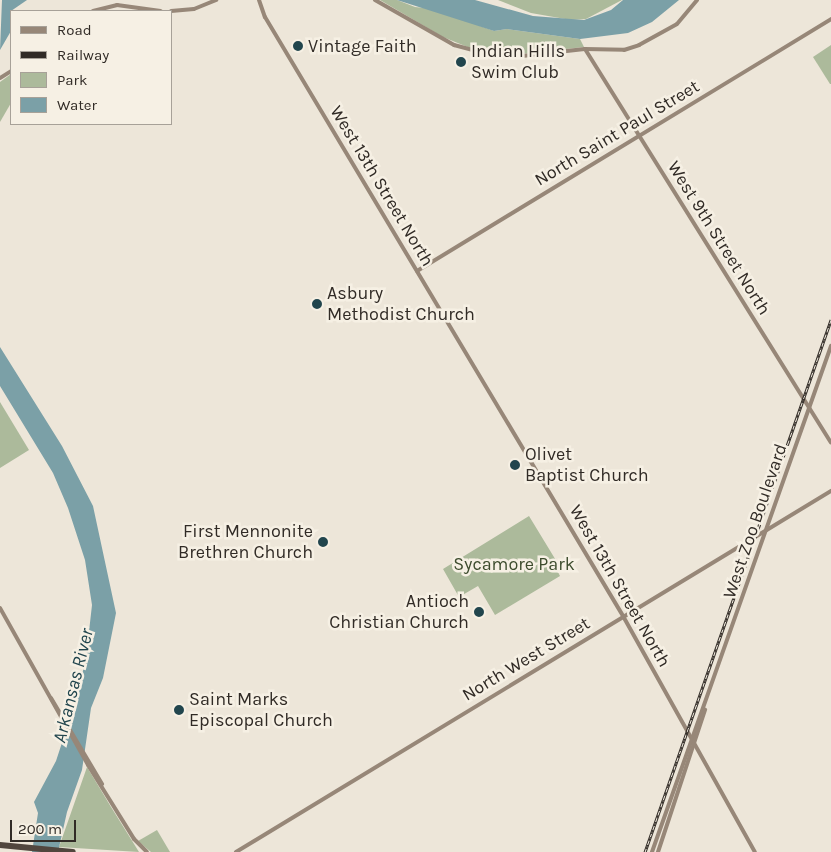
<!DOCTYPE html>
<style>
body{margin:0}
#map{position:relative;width:831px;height:852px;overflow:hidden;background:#ede6d9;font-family:Karla,sans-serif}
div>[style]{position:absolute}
.green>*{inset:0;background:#acba9b}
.water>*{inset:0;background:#7ba0a7}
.secondary>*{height:4px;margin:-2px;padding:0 2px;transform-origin:2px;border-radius:2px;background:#978778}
.highway>*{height:6px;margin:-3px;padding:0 3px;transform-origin:3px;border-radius:3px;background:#51463e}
.rail>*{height:3px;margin-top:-1.5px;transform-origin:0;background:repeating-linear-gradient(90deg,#f6f0e4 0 4px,#312b26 0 8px);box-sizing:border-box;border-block:1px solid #312b26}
.dots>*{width:14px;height:14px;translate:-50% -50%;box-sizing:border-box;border:2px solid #f6f0e4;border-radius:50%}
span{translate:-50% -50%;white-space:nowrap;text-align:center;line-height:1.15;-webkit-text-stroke:5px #f6f0e4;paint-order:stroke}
.poi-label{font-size:18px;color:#312b26}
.left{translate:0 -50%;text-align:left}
.right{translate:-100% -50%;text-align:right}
.street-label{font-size:18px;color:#312b26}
.park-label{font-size:18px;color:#3d4c2d}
.water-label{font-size:19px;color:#21454d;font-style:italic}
.legend{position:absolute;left:10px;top:10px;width:162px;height:115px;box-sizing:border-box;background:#f6f0e4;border:1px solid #a7a198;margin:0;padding:6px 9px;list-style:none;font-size:15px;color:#312b26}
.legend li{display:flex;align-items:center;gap:10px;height:25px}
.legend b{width:25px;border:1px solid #a7a198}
.scale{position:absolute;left:10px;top:820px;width:66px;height:22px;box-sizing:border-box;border:2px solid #312b26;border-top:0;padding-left:6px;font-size:15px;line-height:18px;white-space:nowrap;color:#312b26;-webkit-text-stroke:4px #f6f0e4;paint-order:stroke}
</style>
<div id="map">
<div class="green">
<div style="clip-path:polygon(380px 0,397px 0,415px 7px,433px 9px,494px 31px,507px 29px,580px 39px,584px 47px,521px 54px,475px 50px,443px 37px)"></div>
<div style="clip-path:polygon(498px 0,622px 0,586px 19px,571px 20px,531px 13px)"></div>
<div style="clip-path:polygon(831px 45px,831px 84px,830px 84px,813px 57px)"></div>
<div style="clip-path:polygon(11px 74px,11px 103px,0 122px,0 82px)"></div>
<div style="clip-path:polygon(0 402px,29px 450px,0 468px)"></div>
<div style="clip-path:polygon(529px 516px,560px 567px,557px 570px,560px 576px,495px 615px,478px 586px,459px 597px,443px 569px)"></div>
<div style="clip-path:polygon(87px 767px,111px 807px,139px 852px,59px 847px)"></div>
<div style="clip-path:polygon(157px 830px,170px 852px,151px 852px,138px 841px)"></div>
</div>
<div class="water">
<div style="clip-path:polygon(2px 0,27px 0,11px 11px,11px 31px,0 50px)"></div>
<div style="clip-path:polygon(397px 0,475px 0,533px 16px,584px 20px,611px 10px,623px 0,679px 0,652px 22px,628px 33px,580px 39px,507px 29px,494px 31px)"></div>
<div style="clip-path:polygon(0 347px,62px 446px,93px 506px,116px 613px,103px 678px,91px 708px,82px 770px,67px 812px,58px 852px,32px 852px,38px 813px,34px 802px,56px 761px,76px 700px,86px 658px,92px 605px,85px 560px,68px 508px,53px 473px,0 386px)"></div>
</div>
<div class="secondary">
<div style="left:259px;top:0;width:18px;rotate:71deg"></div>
<div style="left:265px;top:17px;width:698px;rotate:59.13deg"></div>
<div style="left:623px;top:616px;width:270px;rotate:60.8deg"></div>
<div style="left:375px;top:0;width:91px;rotate:29.7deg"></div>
<div style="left:454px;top:45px;width:38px;rotate:15deg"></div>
<div style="left:491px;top:55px;width:22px;rotate:5deg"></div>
<div style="left:513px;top:57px;width:72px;rotate:-6.3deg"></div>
<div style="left:585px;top:49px;width:39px;rotate:1deg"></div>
<div style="left:624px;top:50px;width:16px;rotate:-18deg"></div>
<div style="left:639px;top:45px;width:43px;rotate:-28.9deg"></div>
<div style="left:677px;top:24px;width:31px;rotate:-50deg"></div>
<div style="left:93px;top:11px;width:25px;rotate:-14deg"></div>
<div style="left:117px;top:5px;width:44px;rotate:7.8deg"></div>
<div style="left:171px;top:11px;width:23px;rotate:-5deg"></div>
<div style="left:194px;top:9px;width:24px;rotate:-22deg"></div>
<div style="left:585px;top:49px;width:464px;rotate:58deg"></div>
<div style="left:0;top:78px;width:13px;rotate:-32deg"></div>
<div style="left:417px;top:271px;width:485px;rotate:-31.3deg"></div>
<div style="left:0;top:608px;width:180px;rotate:60.7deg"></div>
<div style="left:88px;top:765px;width:87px;rotate:58.1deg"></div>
<div style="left:134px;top:839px;width:18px;rotate:45deg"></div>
<div style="left:51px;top:698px;width:100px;rotate:59.3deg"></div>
<div style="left:236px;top:852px;width:696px;rotate:-31.25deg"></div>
<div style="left:652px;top:852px;width:537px;rotate:-70.52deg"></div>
<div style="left:658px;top:852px;width:150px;rotate:-71.7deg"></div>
</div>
<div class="highway">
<div style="left:0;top:845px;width:73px;rotate:5.5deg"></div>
</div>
<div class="rail">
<div style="left:645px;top:852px;width:564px;rotate:-70.73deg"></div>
</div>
<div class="dots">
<div style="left:298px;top:46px;background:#21454d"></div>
<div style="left:461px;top:62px;background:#21454d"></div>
<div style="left:317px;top:304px;background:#21454d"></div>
<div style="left:515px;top:465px;background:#21454d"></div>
<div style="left:323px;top:542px;background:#21454d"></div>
<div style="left:479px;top:612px;background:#21454d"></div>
<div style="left:179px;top:710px;background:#21454d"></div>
</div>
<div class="poi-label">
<span class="left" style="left:308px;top:46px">Vintage Faith</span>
<span class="left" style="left:471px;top:62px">Indian Hills<br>Swim Club</span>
<span class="left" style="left:327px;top:304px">Asbury<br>Methodist Church</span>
<span class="left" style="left:525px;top:465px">Olivet<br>Baptist Church</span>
<span class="right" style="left:313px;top:542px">First Mennonite<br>Brethren Church</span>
<span class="right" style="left:469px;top:612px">Antioch<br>Christian Church</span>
<span class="left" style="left:189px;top:710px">Saint Marks<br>Episcopal Church</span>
</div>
<div class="street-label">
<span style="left:617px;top:133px;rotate:-31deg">North Saint Paul Street</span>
<span style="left:382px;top:186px;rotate:59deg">West 13th Street North</span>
<span style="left:719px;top:238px;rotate:58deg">West 9th Street North</span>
<span style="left:755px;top:521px;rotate:-71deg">West Zoo Boulevard</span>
<span style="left:620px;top:586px;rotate:60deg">West 13th Street North</span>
<span style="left:526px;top:659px;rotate:-31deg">North West Street</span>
</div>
<div class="park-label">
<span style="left:514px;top:564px">Sycamore Park</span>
</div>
<div class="water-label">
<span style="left:74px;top:686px;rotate:-76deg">Arkansas River</span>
</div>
<ul class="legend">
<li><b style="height:6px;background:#978778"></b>Road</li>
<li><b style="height:6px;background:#312b26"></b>Railway</li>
<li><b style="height:14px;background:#acba9b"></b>Park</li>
<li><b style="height:14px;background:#7ba0a7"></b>Water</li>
</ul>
<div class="scale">200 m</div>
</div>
